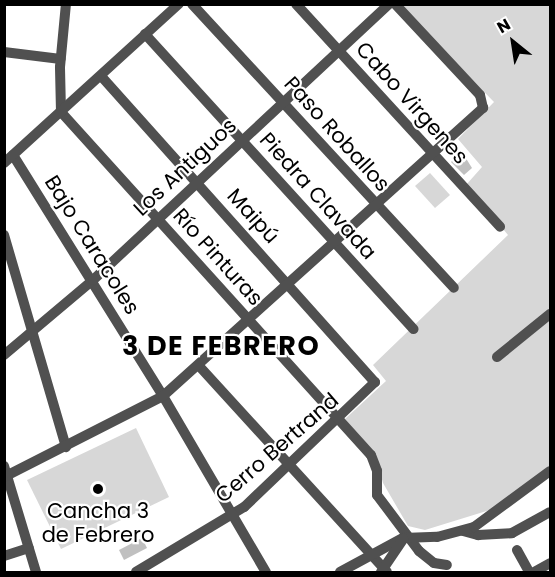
<!DOCTYPE html>
<meta charset="utf-8">
<style>
body{margin:0}
#map{position:relative;width:555px;height:577px;overflow:hidden;background:#fff;font-family:Poppins,sans-serif}
div>[style]{position:absolute}
.green>*{inset:0;background:#d7d7d7}
.building>*{inset:0;background:#c0c0c0}
.minor>*{height:10px;margin:-5px;padding:0 5px;transform-origin:5px;border-radius:5px;background:#505050}
.dots>*{width:16px;height:16px;translate:-50% -50%;box-sizing:border-box;border:3px solid #fff;border-radius:50%}
span{translate:-50% -50%;white-space:nowrap;text-align:center;line-height:1.15;-webkit-text-stroke:4.5px #fff;paint-order:stroke}
.street-label{font-size:21px;color:#000}
.poi-label{font-size:21px;color:#000}
.district-label{font-size:27px;color:#000;font-weight:700;letter-spacing:1.5px}
.frame{position:absolute;inset:0;border:6px solid #000;pointer-events:none}
.north{position:absolute;left:483px;top:12px;width:60px;height:60px;-webkit-text-stroke:4px #fff;paint-order:stroke;rotate:330deg;font-size:16px;font-weight:700;line-height:24px;text-align:center;color:#000}
.north::after{content:'';display:block;margin:auto;width:21px;height:27px;background:#000;clip-path:polygon(50% 0,100% 100%,50% 72%,0 100%)}
</style>
<div id="map">
<div class="green">
<div style="clip-path:polygon(400px 5px,550px 5px,550px 466px,493px 509px,425px 530px,408px 526px,383px 483px,376px 458px,345px 419px,386px 381px,373px 365px,508px 235px,466px 185px,482px 167px,458px 139px,494px 102px)"></div>
<div style="clip-path:polygon(430px 173px,450px 195px,435px 208px,415px 186px)"></div>
<div style="clip-path:polygon(136px 428px,169px 497px,61px 549px,27px 480px)"></div>
</div>
<div class="building">
<div style="clip-path:polygon(462px 152px,472px 168px,464px 175px,451px 162px)"></div>
<div style="clip-path:polygon(142px 538px,147px 548px,124px 560px,119px 550px)"></div>
</div>
<div class="minor">
<div style="left:192px;top:4px;width:386px;rotate:47.3deg"></div>
<div style="left:296px;top:4px;width:302px;rotate:47.5deg"></div>
<div style="left:145px;top:34px;width:399px;rotate:47.7deg"></div>
<div style="left:4px;top:52px;width:57px;rotate:7deg"></div>
<div style="left:101px;top:76px;width:411px;rotate:48.2deg"></div>
<div style="left:375px;top:382px;width:181px;rotate:136.3deg"></div>
<div style="left:244px;top:507px;width:126px;rotate:149deg"></div>
<div style="left:61px;top:112px;width:462px;rotate:47.9deg"></div>
<div style="left:371px;top:455px;width:17px;rotate:69deg"></div>
<div style="left:377px;top:471px;width:24px;rotate:90deg"></div>
<div style="left:377px;top:495px;width:70px;rotate:53.1deg"></div>
<div style="left:419px;top:551px;width:19px;rotate:39deg"></div>
<div style="left:434px;top:563px;width:13px;rotate:9deg"></div>
<div style="left:61px;top:112px;width:45px;rotate:-91.3deg"></div>
<div style="left:60px;top:67px;width:63px;rotate:-84.6deg"></div>
<div style="left:13px;top:155px;width:284px;rotate:58.1deg"></div>
<div style="left:163px;top:396px;width:204px;rotate:59.7deg"></div>
<div style="left:4px;top:163px;width:236px;rotate:-42.3deg"></div>
<div style="left:4px;top:235px;width:221px;rotate:73.7deg"></div>
<div style="left:4px;top:355px;width:116px;rotate:-40.1deg"></div>
<div style="left:93px;top:280px;width:405px;rotate:-43deg"></div>
<div style="left:497px;top:357px;width:68px;rotate:-39.1deg"></div>
<div style="left:200px;top:367px;width:277px;rotate:47.6deg"></div>
<div style="left:4px;top:466px;width:111px;rotate:73.2deg"></div>
<div style="left:4px;top:477px;width:178px;rotate:-27deg"></div>
<div style="left:163px;top:396px;width:431px;rotate:-42deg"></div>
<div style="left:483px;top:108px;width:13px;rotate:-103deg"></div>
<div style="left:480px;top:95px;width:125px;rotate:-133deg"></div>
<div style="left:463px;top:531px;width:16px;rotate:15deg"></div>
<div style="left:478px;top:535px;width:34px;rotate:-3deg"></div>
<div style="left:512px;top:533px;width:43px;rotate:-28.9deg"></div>
<div style="left:517px;top:550px;width:25px;rotate:61deg"></div>
<div style="left:4px;top:556px;width:26px;rotate:-18deg"></div>
<div style="left:340px;top:572px;width:72px;rotate:-28.4deg"></div>
<div style="left:403px;top:538px;width:34px;rotate:-2deg"></div>
<div style="left:437px;top:537px;width:38px;rotate:-15deg"></div>
<div style="left:474px;top:527px;width:94px;rotate:-36.4deg"></div>
<div style="left:381px;top:572px;width:40px;rotate:-56deg"></div>
<div style="left:534px;top:572px;width:18px;rotate:-29deg"></div>
</div>
<div class="dots">
<div style="left:98px;top:489px;background:#000"></div>
</div>
<div class="street-label">
<span style="left:412px;top:103px;rotate:48deg">Cabo Virgenes</span>
<span style="left:337px;top:134px;rotate:48deg">Paso Roballos</span>
<span style="left:185px;top:167px;rotate:-43deg">Los Antiguos</span>
<span style="left:318px;top:196px;rotate:48deg">Piedra Clavada</span>
<span style="left:253px;top:216px;rotate:48deg">Maipú</span>
<span style="left:92px;top:245px;rotate:58deg">Bajo Caracoles</span>
<span style="left:218px;top:257px;rotate:48deg">Río Pinturas</span>
<span style="left:277px;top:448px;rotate:-41deg">Cerro Bertrand</span>
</div>
<div class="poi-label">
<span style="left:98px;top:523px">Cancha 3<br>de Febrero</span>
</div>
<div class="district-label">
<span style="left:221px;top:346px">3 DE FEBRERO</span>
</div>
<div class="frame"></div>
<div class="north">N</div>
</div>
